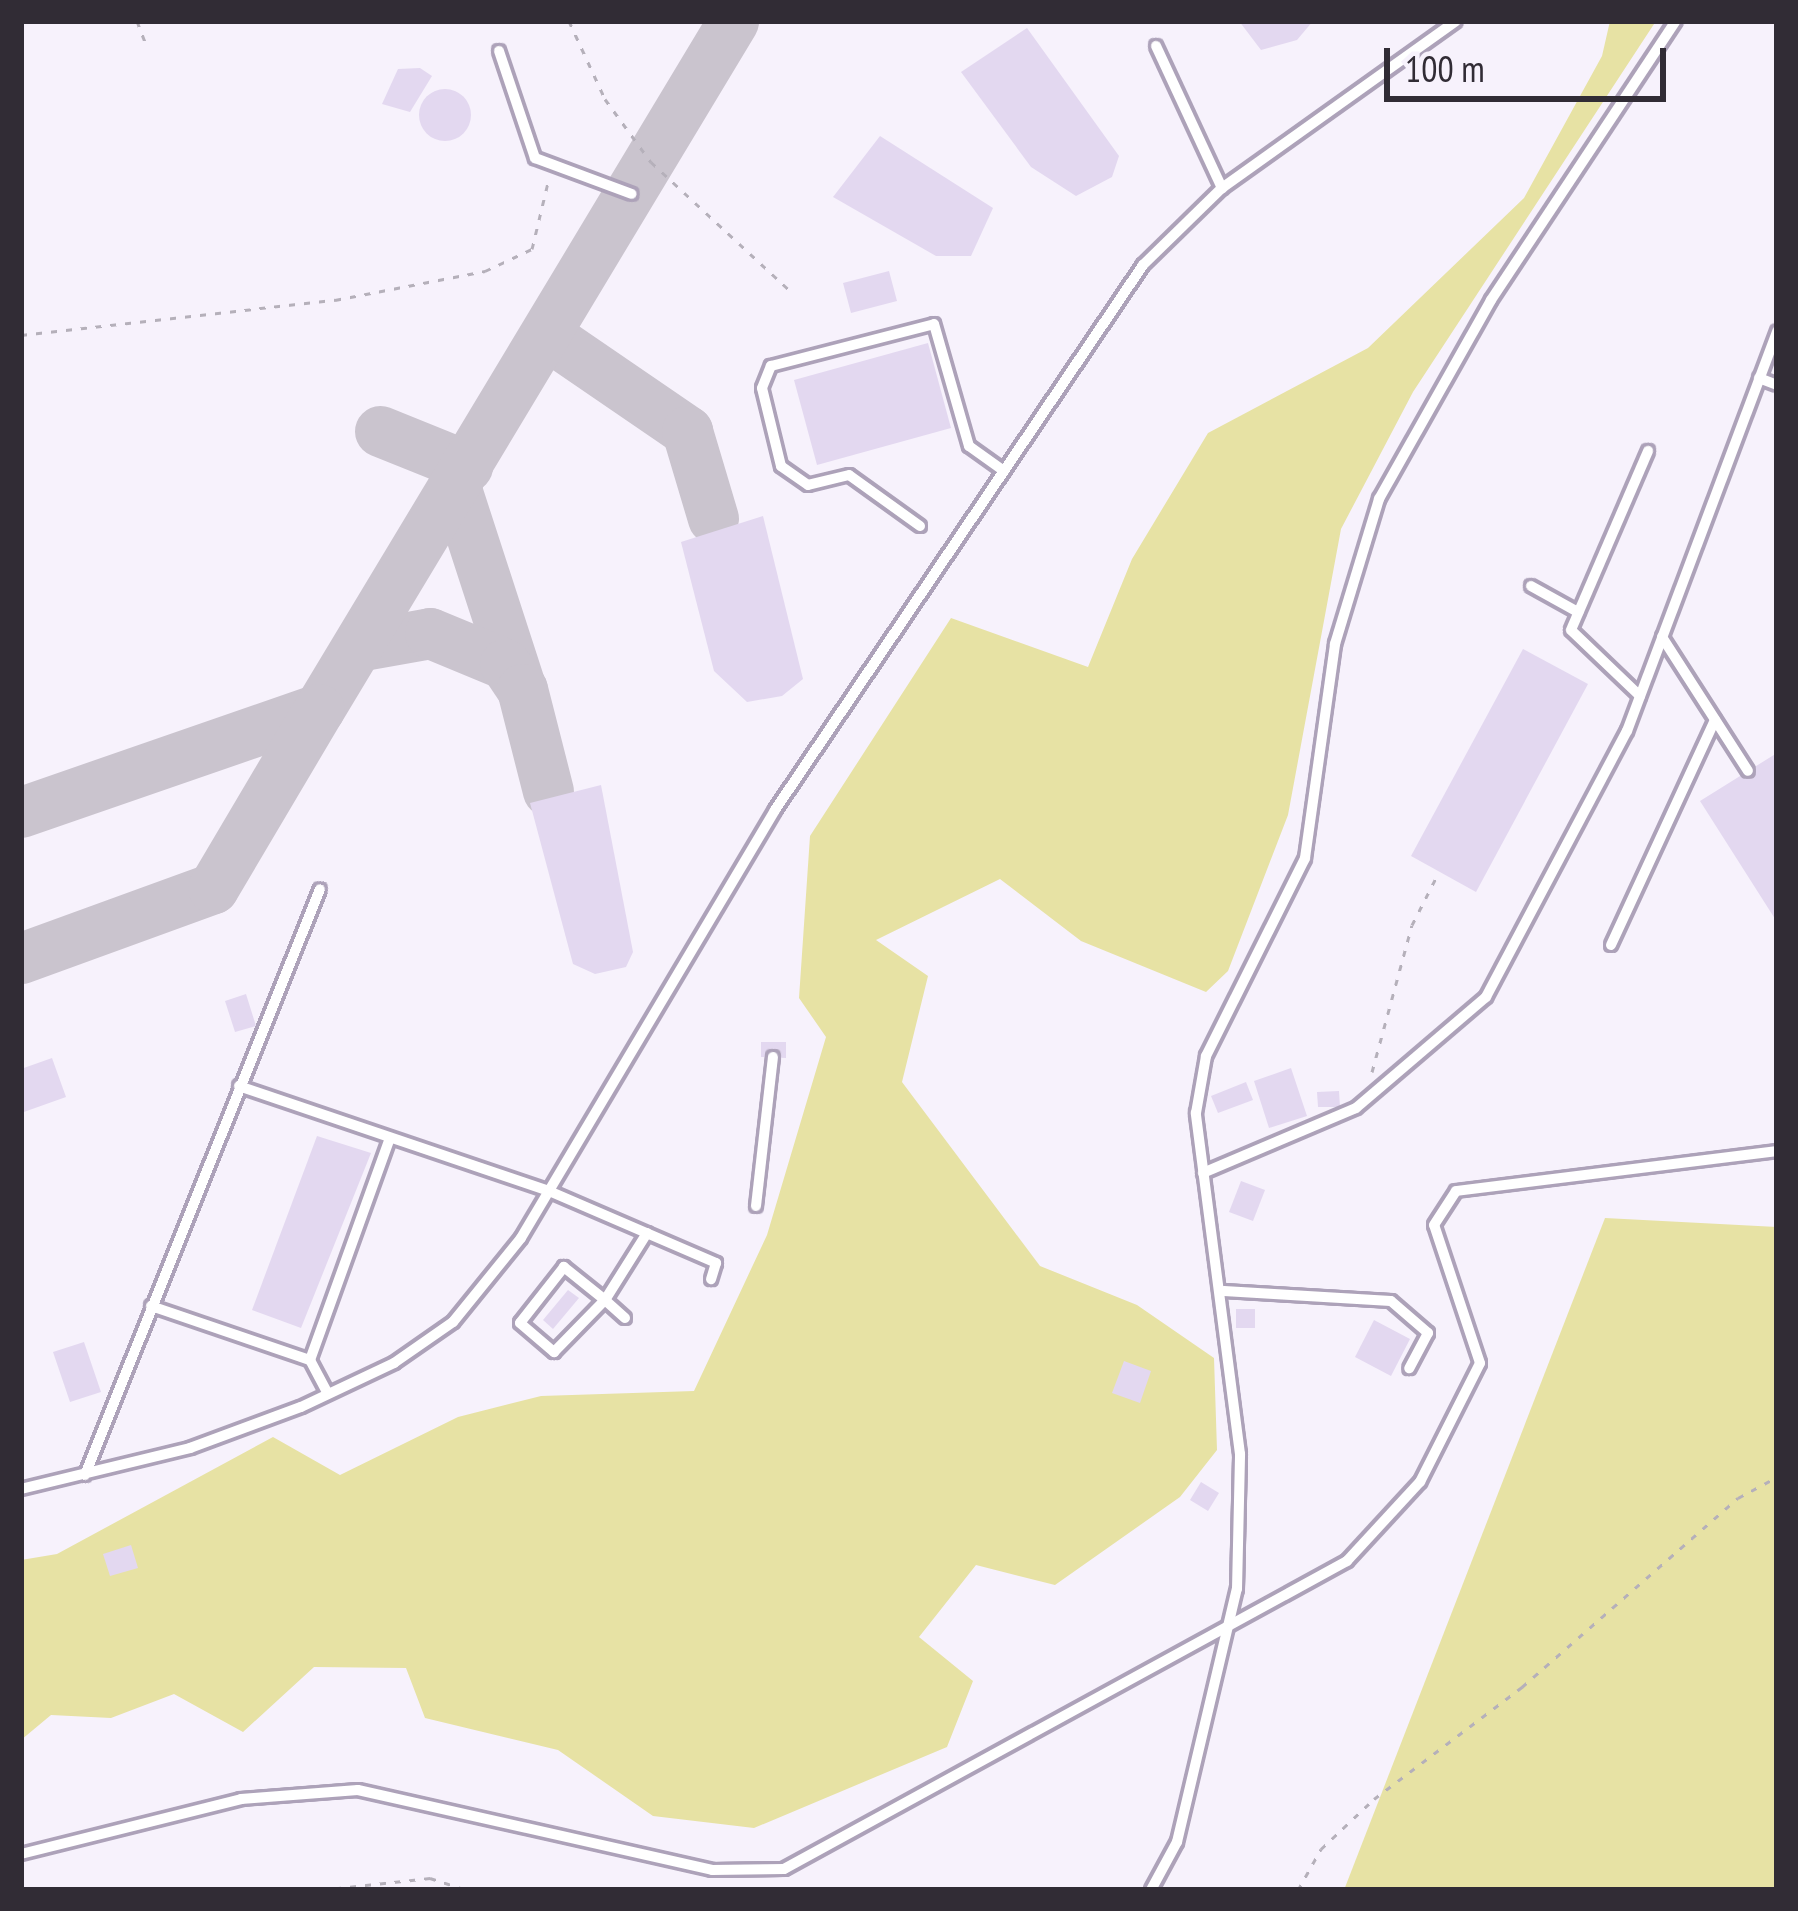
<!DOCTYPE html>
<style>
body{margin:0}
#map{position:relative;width:1798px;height:1911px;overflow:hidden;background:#f7f2fc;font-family:"PT Sans Narrow",sans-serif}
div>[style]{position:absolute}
.green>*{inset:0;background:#e7e2a4}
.taxiway>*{height:51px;margin:-25.5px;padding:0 25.5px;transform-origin:25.5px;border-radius:25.5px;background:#cac4ce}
.building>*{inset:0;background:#e3d8f0}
.round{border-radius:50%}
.path>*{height:3px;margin-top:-1.5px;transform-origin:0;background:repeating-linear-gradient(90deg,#b5b0ba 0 6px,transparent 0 15px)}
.roads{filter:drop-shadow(3px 0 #ada2b9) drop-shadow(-3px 0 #ada2b9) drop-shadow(0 3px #ada2b9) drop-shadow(0 -3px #ada2b9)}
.service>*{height:10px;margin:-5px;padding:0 5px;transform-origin:5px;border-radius:5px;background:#fff}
span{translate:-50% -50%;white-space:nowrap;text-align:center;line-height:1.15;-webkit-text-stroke:9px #f7f2fc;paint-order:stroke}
.frame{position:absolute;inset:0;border:24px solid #312c35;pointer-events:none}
.scale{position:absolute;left:1384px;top:48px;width:282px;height:54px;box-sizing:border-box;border:6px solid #312c35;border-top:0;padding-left:15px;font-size:36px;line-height:42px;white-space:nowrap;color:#312c35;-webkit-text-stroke:9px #f7f2fc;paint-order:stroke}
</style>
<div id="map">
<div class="green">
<div style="clip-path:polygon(1610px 21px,1656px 21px,1413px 392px,1341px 529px,1288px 815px,1228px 971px,1206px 992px,1081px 941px,1000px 879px,876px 940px,928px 976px,902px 1082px,1040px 1266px,1137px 1305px,1214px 1358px,1217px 1450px,1180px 1497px,1055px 1585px,976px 1565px,919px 1637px,973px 1681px,947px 1747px,754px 1828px,653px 1816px,558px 1750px,425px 1718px,406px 1668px,314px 1667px,243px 1732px,174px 1694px,111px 1718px,51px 1715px,21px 1740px,21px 1560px,57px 1554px,273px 1437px,340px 1475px,458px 1417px,541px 1396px,694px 1391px,767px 1235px,826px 1037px,799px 998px,810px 836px,951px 618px,1088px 667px,1132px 559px,1208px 433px,1368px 348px,1524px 198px,1602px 56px)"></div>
<div style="clip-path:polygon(1605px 1218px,1777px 1227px,1777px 1890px,1344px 1890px)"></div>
</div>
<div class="taxiway">
<div style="left:547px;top:335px;width:170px;rotate:34.4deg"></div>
<div style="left:687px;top:431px;width:91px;rotate:73.4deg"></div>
<div style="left:380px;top:431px;width:94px;rotate:21.9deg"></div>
<div style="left:455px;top:486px;width:207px;rotate:72deg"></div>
<div style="left:358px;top:646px;width:73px;rotate:-10.2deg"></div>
<div style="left:430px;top:633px;width:81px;rotate:22.5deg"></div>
<div style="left:505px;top:664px;width:30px;rotate:56deg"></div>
<div style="left:522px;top:689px;width:105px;rotate:75.7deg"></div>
<div style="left:21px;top:812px;width:315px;rotate:-19.1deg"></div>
<div style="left:319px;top:709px;width:803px;rotate:-58.96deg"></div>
<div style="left:21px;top:958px;width:204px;rotate:-20deg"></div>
<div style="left:213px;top:888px;width:208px;rotate:-59.4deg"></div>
</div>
<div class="building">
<div style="clip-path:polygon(1239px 21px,1313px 21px,1297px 40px,1261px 50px)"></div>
<div style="clip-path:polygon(1027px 28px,1119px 156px,1112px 177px,1076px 196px,1031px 167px,961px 72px)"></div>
<div style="clip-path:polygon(420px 68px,432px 76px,410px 112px,382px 104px,398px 69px)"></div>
<div class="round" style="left:419px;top:89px;width:52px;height:52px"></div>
<div style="clip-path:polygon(880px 136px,993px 208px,971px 256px,936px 256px,833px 197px)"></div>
<div style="clip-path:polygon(889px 271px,897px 301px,851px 313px,843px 283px)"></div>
<div style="clip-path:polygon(928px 343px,951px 428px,817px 465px,794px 380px)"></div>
<div style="clip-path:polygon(763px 516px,803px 679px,782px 696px,747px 702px,714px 671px,681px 542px)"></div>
<div style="clip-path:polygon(1523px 649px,1588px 684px,1476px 892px,1411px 856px)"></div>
<div style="clip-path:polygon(1777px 753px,1777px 922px,1700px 801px)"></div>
<div style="clip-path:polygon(601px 785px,633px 952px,626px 967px,595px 974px,573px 964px,530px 803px)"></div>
<div style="clip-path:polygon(246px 994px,256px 1026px,235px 1032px,225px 1001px)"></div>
<div style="clip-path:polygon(761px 1042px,786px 1042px,786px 1058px,761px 1057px)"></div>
<div style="clip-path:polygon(52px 1058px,66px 1097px,21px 1113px,21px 1069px)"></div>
<div style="clip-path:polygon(1291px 1068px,1307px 1116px,1269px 1128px,1254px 1081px)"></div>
<div style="clip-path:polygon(1246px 1082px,1253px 1100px,1218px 1113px,1211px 1096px)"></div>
<div style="clip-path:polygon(1339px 1091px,1340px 1107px,1318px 1107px,1317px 1092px)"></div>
<div style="clip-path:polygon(317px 1136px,371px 1153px,301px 1328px,252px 1310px)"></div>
<div style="clip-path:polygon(1241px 1181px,1265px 1190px,1253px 1221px,1229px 1212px)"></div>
<div style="clip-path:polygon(568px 1290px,579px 1298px,553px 1329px,543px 1320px)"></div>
<div style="clip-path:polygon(1236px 1309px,1255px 1309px,1255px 1328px,1236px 1328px)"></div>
<div style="clip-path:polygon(1374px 1320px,1410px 1339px,1391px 1376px,1355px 1357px)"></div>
<div style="clip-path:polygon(84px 1342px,101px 1392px,70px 1402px,53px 1352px)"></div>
<div style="clip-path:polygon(1124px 1361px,1151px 1371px,1140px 1403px,1112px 1393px)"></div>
<div style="clip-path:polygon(1201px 1482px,1219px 1493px,1208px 1511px,1190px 1500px)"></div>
<div style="clip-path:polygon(131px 1545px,138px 1568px,110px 1576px,103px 1554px)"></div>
</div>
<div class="path">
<div style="left:137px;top:21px;width:28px;rotate:69deg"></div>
<div style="left:569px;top:21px;width:86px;rotate:65.2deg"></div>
<div style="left:605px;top:99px;width:78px;rotate:53.9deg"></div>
<div style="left:651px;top:162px;width:188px;rotate:42.8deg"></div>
<div style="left:21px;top:335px;width:316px;rotate:-6.4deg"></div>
<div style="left:335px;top:300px;width:153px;rotate:-10.9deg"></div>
<div style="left:485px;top:271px;width:52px;rotate:-25.1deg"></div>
<div style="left:532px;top:249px;width:73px;rotate:-76.5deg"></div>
<div style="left:1372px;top:1072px;width:152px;rotate:-74.8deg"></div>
<div style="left:1412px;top:925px;width:59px;rotate:-63deg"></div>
<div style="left:320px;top:1890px;width:111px;rotate:-6.2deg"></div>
<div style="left:430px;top:1878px;width:39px;rotate:18deg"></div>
<div style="left:1298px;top:1890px;width:47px;rotate:-60.7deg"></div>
<div style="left:1321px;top:1849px;width:73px;rotate:-43.3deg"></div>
<div style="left:1374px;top:1799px;width:186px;rotate:-37.1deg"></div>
<div style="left:1522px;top:1687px;width:287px;rotate:-41.2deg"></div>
<div style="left:1738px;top:1498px;width:44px;rotate:-28.3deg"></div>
</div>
<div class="roads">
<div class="service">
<div style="left:1156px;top:46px;width:157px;rotate:65.1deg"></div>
<div style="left:499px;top:51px;width:113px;rotate:71.4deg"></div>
<div style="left:535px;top:158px;width:103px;rotate:20.4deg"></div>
<div style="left:1759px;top:378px;width:19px;rotate:21deg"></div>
<div style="left:920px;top:526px;width:87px;rotate:-144.3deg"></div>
<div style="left:849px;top:475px;width:42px;rotate:166.3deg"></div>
<div style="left:808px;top:485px;width:33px;rotate:-145deg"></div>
<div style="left:781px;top:466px;width:80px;rotate:-103.7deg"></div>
<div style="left:762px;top:388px;width:24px;rotate:-68deg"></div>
<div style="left:771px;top:366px;width:168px;rotate:-14.4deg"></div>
<div style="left:934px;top:324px;width:127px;rotate:74deg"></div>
<div style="left:969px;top:446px;width:43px;rotate:35.5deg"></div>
<div style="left:1531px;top:586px;width:54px;rotate:29deg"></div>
<div style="left:1662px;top:637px;width:159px;rotate:57.3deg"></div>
<div style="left:1640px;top:696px;width:95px;rotate:-136.3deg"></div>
<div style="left:1571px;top:630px;width:195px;rotate:-66.7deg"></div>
<div style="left:1611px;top:945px;width:248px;rotate:-65.2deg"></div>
<div style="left:239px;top:1086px;width:327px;rotate:18.7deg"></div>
<div style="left:549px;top:1191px;width:182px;rotate:23.3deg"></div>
<div style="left:716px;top:1263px;width:17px;rotate:107deg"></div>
<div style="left:1203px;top:1173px;width:166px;rotate:-23deg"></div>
<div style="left:1356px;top:1108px;width:171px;rotate:-40.5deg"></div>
<div style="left:1486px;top:997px;width:301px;rotate:-62.1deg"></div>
<div style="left:1627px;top:731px;width:427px;rotate:-69.4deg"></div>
<div style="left:756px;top:1206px;width:150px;rotate:-83.5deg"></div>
<div style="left:1224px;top:1291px;width:167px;rotate:3.4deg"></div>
<div style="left:1391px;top:1301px;width:49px;rotate:40.9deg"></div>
<div style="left:1428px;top:1333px;width:40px;rotate:118deg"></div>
<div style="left:151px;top:1306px;width:168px;rotate:18.8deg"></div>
<div style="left:310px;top:1360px;width:234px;rotate:-70.2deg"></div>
<div style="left:625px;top:1318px;width:27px;rotate:-138deg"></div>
<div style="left:605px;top:1300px;width:53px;rotate:-141.2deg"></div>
<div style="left:564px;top:1267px;width:71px;rotate:128.2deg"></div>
<div style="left:520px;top:1323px;width:45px;rotate:40.5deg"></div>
<div style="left:554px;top:1352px;width:73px;rotate:-45.6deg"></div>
<div style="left:605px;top:1300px;width:79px;rotate:-57.9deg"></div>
<div style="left:310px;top:1360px;width:38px;rotate:62deg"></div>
<div style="left:85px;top:1475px;width:631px;rotate:-68.15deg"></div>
<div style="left:21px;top:1489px;width:174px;rotate:-13.6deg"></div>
<div style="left:190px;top:1448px;width:118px;rotate:-20.3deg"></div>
<div style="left:301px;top:1407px;width:103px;rotate:-25.3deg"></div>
<div style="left:394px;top:1363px;width:72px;rotate:-34.8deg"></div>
<div style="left:453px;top:1322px;width:108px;rotate:-51deg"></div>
<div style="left:521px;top:1238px;width:498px;rotate:-59.3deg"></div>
<div style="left:775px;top:810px;width:658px;rotate:-55.97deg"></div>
<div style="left:1143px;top:265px;width:110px;rotate:-44.3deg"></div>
<div style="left:1222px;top:188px;width:287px;rotate:-35.5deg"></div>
<div style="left:21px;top:1854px;width:227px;rotate:-14deg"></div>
<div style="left:241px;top:1799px;width:117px;rotate:-4.4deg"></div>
<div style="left:358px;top:1790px;width:363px;rotate:12.7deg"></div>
<div style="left:712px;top:1870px;width:72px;rotate:-0.8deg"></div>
<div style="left:784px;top:1869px;width:642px;rotate:-28.68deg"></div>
<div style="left:1347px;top:1561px;width:108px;rotate:-47.3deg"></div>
<div style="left:1420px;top:1482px;width:133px;rotate:-63.2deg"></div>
<div style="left:1480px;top:1363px;width:145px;rotate:-108.4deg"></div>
<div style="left:1434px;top:1225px;width:40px;rotate:-57.1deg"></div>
<div style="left:1456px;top:1191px;width:323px;rotate:-7.1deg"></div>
<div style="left:1151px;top:1890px;width:55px;rotate:-61.6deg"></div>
<div style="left:1177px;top:1842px;width:260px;rotate:-76.7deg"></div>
<div style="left:1237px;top:1589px;width:135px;rotate:-88.7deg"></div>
<div style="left:1240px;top:1454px;width:344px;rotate:-97.4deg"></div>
<div style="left:1196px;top:1113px;width:58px;rotate:-80deg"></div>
<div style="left:1206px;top:1056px;width:221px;rotate:-63.4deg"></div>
<div style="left:1305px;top:858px;width:216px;rotate:-82deg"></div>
<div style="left:1335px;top:644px;width:152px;rotate:-73.1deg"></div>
<div style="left:1379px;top:499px;width:228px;rotate:-60.6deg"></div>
<div style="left:1491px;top:300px;width:335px;rotate:-56.5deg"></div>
</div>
</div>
<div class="frame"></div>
<div class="scale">100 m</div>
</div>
